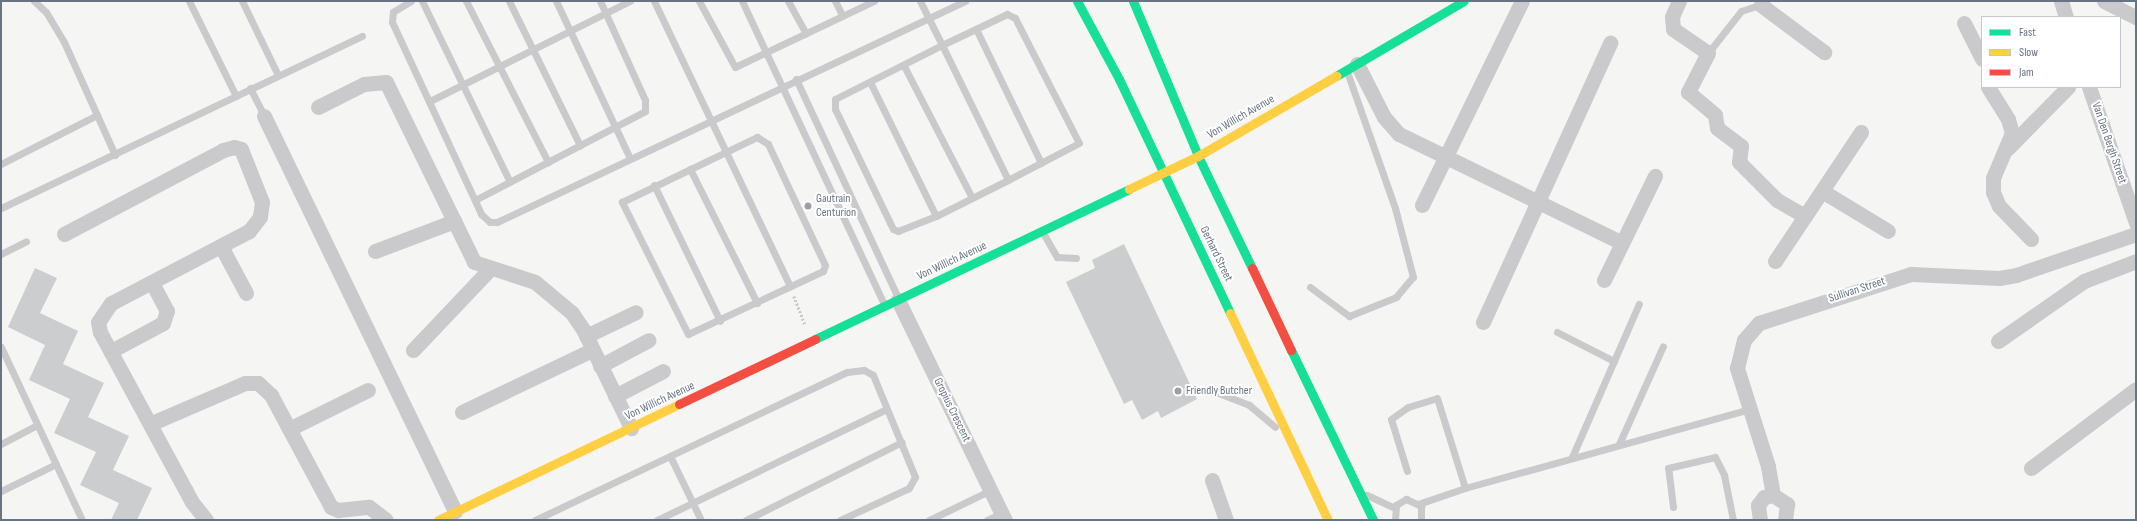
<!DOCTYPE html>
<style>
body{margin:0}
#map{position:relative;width:2137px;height:521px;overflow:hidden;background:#f5f5f4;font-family:"Sofia Sans Condensed",sans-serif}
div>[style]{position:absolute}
.building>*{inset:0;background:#cccdce}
.path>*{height:2.5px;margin-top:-1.25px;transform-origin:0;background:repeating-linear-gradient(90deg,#c8c9ca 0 2px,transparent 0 4px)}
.lane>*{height:7px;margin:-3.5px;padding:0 3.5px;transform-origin:3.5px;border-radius:3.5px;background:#cacacc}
.street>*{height:15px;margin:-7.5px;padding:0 7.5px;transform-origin:7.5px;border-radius:7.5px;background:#cacacc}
.fast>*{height:9px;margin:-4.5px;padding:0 4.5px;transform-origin:4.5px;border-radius:4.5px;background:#16e098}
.slow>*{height:9px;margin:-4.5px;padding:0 4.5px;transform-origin:4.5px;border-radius:4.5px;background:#ffcf43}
.jam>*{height:9px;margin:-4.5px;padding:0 4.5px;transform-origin:4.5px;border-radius:4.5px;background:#f24e42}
.dots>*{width:11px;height:11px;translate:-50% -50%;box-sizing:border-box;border:2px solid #fff;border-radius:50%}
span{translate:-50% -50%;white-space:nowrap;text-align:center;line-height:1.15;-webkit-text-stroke:4px #fff;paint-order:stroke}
.street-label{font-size:12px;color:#667483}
.poi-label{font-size:12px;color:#667483}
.left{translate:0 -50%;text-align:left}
.frame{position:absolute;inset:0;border:2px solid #667483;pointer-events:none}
.legend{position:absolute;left:1981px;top:16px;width:140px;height:72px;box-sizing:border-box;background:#fff;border:1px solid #c2c7cd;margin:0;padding:5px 7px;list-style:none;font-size:12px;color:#667483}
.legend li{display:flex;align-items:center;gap:8px;height:20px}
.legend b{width:20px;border:1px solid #c2c7cd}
</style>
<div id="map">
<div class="building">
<div style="clip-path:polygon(1124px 244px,1197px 399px,1161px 418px,1158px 411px,1142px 420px,1132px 400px,1124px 404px,1066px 282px,1095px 268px,1092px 260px)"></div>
<div style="clip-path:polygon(35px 268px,57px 278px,40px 313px,78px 331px,63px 364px,104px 383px,88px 417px,129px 436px,113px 470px,152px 488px,137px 520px,111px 520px,119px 503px,80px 485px,96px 452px,54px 433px,70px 399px,29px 380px,45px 345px,8px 327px)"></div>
</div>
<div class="path">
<div style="left:794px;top:296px;width:31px;rotate:69deg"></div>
</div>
<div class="lane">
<div style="left:34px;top:1px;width:16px;rotate:43deg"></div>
<div style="left:46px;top:12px;width:35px;rotate:59deg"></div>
<div style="left:64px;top:42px;width:124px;rotate:65.7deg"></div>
<div style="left:189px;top:1px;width:106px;rotate:63.7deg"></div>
<div style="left:242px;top:1px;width:82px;rotate:64.1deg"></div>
<div style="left:411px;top:1px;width:21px;rotate:149deg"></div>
<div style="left:393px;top:12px;width:10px;rotate:96deg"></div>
<div style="left:392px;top:22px;width:212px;rotate:65.1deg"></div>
<div style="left:481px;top:214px;width:12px;rotate:42deg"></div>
<div style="left:490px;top:222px;width:7px"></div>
<div style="left:497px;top:222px;width:518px;rotate:-25.28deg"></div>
<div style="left:422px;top:1px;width:201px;rotate:64.1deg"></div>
<div style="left:466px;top:1px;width:181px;rotate:63deg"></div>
<div style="left:509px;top:1px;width:161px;rotate:63.8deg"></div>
<div style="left:556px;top:1px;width:174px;rotate:64.8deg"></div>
<div style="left:654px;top:1px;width:316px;rotate:64.5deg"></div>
<div style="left:699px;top:1px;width:75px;rotate:61.4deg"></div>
<div style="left:735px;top:67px;width:154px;rotate:-25.4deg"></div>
<div style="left:742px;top:1px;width:335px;rotate:64.9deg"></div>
<div style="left:788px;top:1px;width:37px;rotate:61deg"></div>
<div style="left:835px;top:1px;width:16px;rotate:63deg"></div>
<div style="left:920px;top:1px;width:49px;rotate:63.4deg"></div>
<div style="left:942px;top:45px;width:150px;rotate:63.9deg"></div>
<div style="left:1008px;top:180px;width:80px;rotate:153.4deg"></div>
<div style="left:936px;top:216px;width:41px;rotate:158.5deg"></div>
<div style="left:898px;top:231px;width:5px;rotate:-158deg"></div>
<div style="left:893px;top:229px;width:133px;rotate:-115.8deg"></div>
<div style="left:835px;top:109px;width:10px;rotate:-90deg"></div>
<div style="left:835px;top:99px;width:120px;rotate:-26.8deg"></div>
<div style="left:942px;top:45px;width:72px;rotate:-25.5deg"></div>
<div style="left:1007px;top:14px;width:9px;rotate:27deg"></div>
<div style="left:1015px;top:18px;width:140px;rotate:62.9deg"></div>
<div style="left:1079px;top:143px;width:80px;rotate:152.5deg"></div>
<div style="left:976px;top:29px;width:149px;rotate:64.1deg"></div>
<div style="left:1708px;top:53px;width:53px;rotate:-51.8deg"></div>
<div style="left:1741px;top:11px;width:22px;rotate:-18deg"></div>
<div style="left:904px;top:66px;width:148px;rotate:62.7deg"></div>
<div style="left:796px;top:79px;width:242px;rotate:65deg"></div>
<div style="left:870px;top:82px;width:149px;rotate:63.8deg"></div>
<div style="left:250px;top:88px;width:31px;rotate:63deg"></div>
<div style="left:430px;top:101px;width:224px;rotate:-26.6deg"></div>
<div style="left:757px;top:137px;width:13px;rotate:32deg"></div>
<div style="left:768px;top:144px;width:134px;rotate:64.8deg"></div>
<div style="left:825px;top:265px;width:6px;rotate:108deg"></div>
<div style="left:823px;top:271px;width:149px;rotate:155deg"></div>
<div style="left:688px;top:334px;width:148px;rotate:-116.6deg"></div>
<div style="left:622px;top:202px;width:150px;rotate:-25.7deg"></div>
<div style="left:1px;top:164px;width:108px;rotate:-27deg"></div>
<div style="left:690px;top:169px;width:150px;rotate:63.4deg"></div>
<div style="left:654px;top:185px;width:151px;rotate:64.1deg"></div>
<div style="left:475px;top:200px;width:192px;rotate:-27.6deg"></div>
<div style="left:645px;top:111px;width:11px;rotate:-90deg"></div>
<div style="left:645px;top:100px;width:109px;rotate:-114.4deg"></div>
<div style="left:1px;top:208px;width:400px;rotate:-25.5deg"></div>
<div style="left:1043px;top:233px;width:28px;rotate:60deg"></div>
<div style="left:1057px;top:257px;width:19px;rotate:3deg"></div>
<div style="left:1px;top:254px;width:28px;rotate:-27deg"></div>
<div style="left:1310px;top:287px;width:49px;rotate:36.6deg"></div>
<div style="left:1349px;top:316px;width:51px;rotate:-22deg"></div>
<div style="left:1396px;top:297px;width:26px;rotate:-50deg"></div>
<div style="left:1413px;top:277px;width:71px;rotate:-104.6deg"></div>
<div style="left:1395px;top:208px;width:144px;rotate:-109.4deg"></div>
<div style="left:1557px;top:332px;width:64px;rotate:27deg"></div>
<div style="left:1px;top:347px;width:191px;rotate:64.9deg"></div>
<div style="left:1213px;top:391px;width:39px;rotate:21deg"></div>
<div style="left:1249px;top:405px;width:34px;rotate:40deg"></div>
<div style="left:1px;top:444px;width:41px;rotate:-27.8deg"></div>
<div style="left:1619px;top:444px;width:107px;rotate:-65.8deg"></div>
<div style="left:670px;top:456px;width:71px;rotate:64.2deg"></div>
<div style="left:1572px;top:457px;width:167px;rotate:-66.4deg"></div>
<div style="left:1407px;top:471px;width:54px;rotate:-107.1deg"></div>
<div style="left:1391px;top:419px;width:21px;rotate:-35deg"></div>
<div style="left:1408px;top:407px;width:30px;rotate:-17deg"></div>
<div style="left:1437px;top:398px;width:94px;rotate:72.7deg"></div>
<div style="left:1465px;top:488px;width:50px;rotate:161.2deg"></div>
<div style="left:1465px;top:488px;width:296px;rotate:-15.5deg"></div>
<div style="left:1px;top:491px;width:61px;rotate:-26.1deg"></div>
<div style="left:1367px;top:495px;width:31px;rotate:25deg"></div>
<div style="left:1673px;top:507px;width:39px;rotate:-97deg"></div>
<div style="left:1668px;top:468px;width:48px;rotate:-13.2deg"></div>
<div style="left:1715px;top:457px;width:20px;rotate:63deg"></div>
<div style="left:1724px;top:475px;width:46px;rotate:78.7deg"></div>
<div style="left:535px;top:520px;width:345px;rotate:-25.4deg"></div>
<div style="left:847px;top:372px;width:17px;rotate:-7deg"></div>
<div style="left:864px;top:370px;width:10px;rotate:29deg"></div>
<div style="left:873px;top:375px;width:110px;rotate:67.6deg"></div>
<div style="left:915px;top:477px;width:13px;rotate:119deg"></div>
<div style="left:909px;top:488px;width:76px;rotate:155.1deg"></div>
<div style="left:657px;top:520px;width:255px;rotate:-25.8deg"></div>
<div style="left:746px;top:520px;width:174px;rotate:-26.6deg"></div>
<div style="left:929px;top:520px;width:69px;rotate:-25.8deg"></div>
<div style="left:987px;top:520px;width:17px;rotate:-25deg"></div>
<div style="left:1395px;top:520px;width:15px;rotate:-86deg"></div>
<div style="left:1396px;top:505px;width:12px;rotate:-31deg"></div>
<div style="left:1406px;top:499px;width:17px;rotate:25deg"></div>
<div style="left:1421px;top:506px;width:14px;rotate:90deg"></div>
</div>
<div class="street">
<div style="left:1679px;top:1px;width:17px;rotate:114deg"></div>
<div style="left:1672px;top:17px;width:12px;rotate:85deg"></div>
<div style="left:1673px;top:29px;width:42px;rotate:34.4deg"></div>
<div style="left:1708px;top:53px;width:44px;rotate:117.1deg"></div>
<div style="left:1688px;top:92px;width:35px;rotate:40deg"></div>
<div style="left:1715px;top:115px;width:13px;rotate:81deg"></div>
<div style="left:1717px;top:128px;width:30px;rotate:37deg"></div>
<div style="left:1741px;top:146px;width:16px;rotate:97deg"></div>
<div style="left:1739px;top:162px;width:54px;rotate:45deg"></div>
<div style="left:1777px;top:200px;width:32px;rotate:30deg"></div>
<div style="left:1805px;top:216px;width:101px;rotate:-56.3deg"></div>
<div style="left:2061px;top:1px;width:17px;rotate:73deg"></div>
<div style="left:2104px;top:1px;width:36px;rotate:27deg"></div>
<div style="left:1761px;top:5px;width:79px;rotate:36.7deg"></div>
<div style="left:1964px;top:23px;width:40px;rotate:63.4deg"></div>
<div style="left:1357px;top:64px;width:59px;rotate:63deg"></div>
<div style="left:1384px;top:117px;width:23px;rotate:49deg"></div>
<div style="left:1399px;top:134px;width:248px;rotate:26deg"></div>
<div style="left:1988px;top:87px;width:38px;rotate:58deg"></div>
<div style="left:2008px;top:119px;width:15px;rotate:74deg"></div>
<div style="left:2012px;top:133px;width:49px;rotate:112.9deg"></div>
<div style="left:1993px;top:178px;width:14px;rotate:90deg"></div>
<div style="left:1993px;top:192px;width:15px;rotate:67deg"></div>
<div style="left:1999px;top:206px;width:46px;rotate:45.9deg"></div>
<div style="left:2089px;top:87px;width:144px;rotate:70.9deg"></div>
<div style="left:318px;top:107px;width:51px;rotate:-26.6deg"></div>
<div style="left:364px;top:84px;width:22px;rotate:-5deg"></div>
<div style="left:386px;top:82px;width:200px;rotate:63.9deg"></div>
<div style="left:474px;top:262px;width:64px;rotate:18.2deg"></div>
<div style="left:535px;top:282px;width:48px;rotate:40deg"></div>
<div style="left:572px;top:313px;width:22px;rotate:56deg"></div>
<div style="left:584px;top:331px;width:108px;rotate:64.1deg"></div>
<div style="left:264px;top:116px;width:439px;rotate:64.2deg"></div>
<div style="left:2008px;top:148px;width:86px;rotate:-45.5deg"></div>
<div style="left:1822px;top:191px;width:77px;rotate:31.2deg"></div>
<div style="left:1422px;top:205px;width:227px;rotate:-63.9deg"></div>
<div style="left:64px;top:234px;width:180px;rotate:-27.8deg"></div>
<div style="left:223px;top:150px;width:11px;rotate:-15deg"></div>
<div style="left:234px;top:147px;width:7px;rotate:16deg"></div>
<div style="left:241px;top:149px;width:57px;rotate:68.4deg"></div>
<div style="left:262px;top:202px;width:15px;rotate:98deg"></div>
<div style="left:260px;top:217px;width:18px;rotate:128deg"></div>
<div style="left:249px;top:231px;width:156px;rotate:152.4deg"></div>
<div style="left:111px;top:303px;width:23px;rotate:124deg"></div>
<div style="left:98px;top:322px;width:10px;rotate:79deg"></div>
<div style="left:100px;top:332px;width:193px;rotate:61.6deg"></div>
<div style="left:192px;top:502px;width:23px;rotate:52deg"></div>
<div style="left:222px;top:248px;width:51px;rotate:61.9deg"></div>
<div style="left:375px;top:251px;width:85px;rotate:-20.6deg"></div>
<div style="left:1775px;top:261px;width:54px;rotate:-56.3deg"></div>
<div style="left:1604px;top:280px;width:116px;rotate:-63.9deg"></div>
<div style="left:898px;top:300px;width:245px;rotate:64.1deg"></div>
<div style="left:1483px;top:322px;width:307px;rotate:-65.5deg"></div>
<div style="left:586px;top:336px;width:55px;rotate:-25.6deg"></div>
<div style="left:1998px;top:341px;width:105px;rotate:-34.9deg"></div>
<div style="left:2084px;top:281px;width:56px;rotate:-21deg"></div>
<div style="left:413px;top:350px;width:112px;rotate:-46.5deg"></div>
<div style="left:111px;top:351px;width:59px;rotate:-28.3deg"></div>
<div style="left:163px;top:323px;width:13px;rotate:-72deg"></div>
<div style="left:167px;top:311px;width:32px;rotate:-118deg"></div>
<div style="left:600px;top:366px;width:55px;rotate:-28deg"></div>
<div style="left:615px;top:396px;width:54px;rotate:-27.5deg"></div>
<div style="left:462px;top:412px;width:144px;rotate:-25.5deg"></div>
<div style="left:152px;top:423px;width:101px;rotate:-23.3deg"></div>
<div style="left:245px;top:383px;width:13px"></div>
<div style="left:258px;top:383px;width:18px;rotate:43deg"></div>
<div style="left:271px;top:395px;width:127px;rotate:61.8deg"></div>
<div style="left:331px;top:507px;width:8px;rotate:23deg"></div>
<div style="left:338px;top:510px;width:31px;rotate:-6deg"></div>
<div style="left:369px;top:507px;width:21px;rotate:37deg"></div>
<div style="left:289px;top:429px;width:88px;rotate:-26.3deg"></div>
<div style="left:2031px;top:468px;width:131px;rotate:-37deg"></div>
<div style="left:1212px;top:480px;width:42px;rotate:70.7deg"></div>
<div style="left:1773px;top:495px;width:29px;rotate:-100deg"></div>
<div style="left:1768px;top:466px;width:103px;rotate:-107.6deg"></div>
<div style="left:1737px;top:368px;width:29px;rotate:-76deg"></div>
<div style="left:1744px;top:340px;width:23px;rotate:-49deg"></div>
<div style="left:1759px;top:323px;width:160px;rotate:-17.9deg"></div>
<div style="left:1911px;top:274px;width:88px;rotate:2.6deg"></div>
<div style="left:1999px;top:278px;width:17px;rotate:-10deg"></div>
<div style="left:2016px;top:275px;width:127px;rotate:-18.9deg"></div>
<div style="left:1760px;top:520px;width:15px;rotate:-98deg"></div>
<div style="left:1758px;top:505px;width:10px;rotate:-53deg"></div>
<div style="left:1764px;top:497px;width:9px;rotate:-13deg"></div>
<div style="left:1773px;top:495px;width:17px;rotate:33deg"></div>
<div style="left:1787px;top:504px;width:16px;rotate:97deg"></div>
</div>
<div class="fast">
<div style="left:1077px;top:1px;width:89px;rotate:61.7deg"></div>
<div style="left:1119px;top:79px;width:259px;rotate:64.6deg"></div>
<div style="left:1133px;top:1px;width:168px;rotate:67.2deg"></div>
<div style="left:1198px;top:156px;width:124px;rotate:64.3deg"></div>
<div style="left:1336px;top:76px;width:148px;rotate:-30.4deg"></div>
<div style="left:815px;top:339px;width:348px;rotate:-25.5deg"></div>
<div style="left:1291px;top:350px;width:189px;rotate:64.2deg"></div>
</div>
<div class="slow">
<div style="left:1129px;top:189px;width:76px;rotate:-25.6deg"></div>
<div style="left:1198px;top:156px;width:160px;rotate:-30.1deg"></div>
<div style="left:1230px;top:313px;width:229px;rotate:64.7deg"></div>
<div style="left:438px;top:520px;width:267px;rotate:-25.7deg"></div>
</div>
<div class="jam">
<div style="left:1252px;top:268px;width:91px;rotate:64.6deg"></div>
<div style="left:679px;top:404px;width:151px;rotate:-25.5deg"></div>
</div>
<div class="dots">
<div style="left:808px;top:206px;background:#98a1ab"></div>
<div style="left:1178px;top:391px;background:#98a1ab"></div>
</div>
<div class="street-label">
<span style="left:1241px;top:117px;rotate:-30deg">Von Willich Avenue</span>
<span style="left:2109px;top:143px;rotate:71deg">Van Den Bergh Street</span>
<span style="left:1216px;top:254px;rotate:64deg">Gerhard Street</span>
<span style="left:952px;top:261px;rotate:-25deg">Von Willich Avenue</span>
<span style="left:1857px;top:290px;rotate:-18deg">Sullivan Street</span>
<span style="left:660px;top:401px;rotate:-25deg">Von Willich Avenue</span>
<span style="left:952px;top:410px;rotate:64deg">Gropius Crescent</span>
</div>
<div class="poi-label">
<span class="left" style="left:816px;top:206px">Gautrain<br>Centurion</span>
<span class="left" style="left:1186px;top:391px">Friendly Butcher</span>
</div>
<div class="frame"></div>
<ul class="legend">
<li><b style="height:5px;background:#16e098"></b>Fast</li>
<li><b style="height:5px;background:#ffcf43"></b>Slow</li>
<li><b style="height:5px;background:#f24e42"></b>Jam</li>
</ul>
</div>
